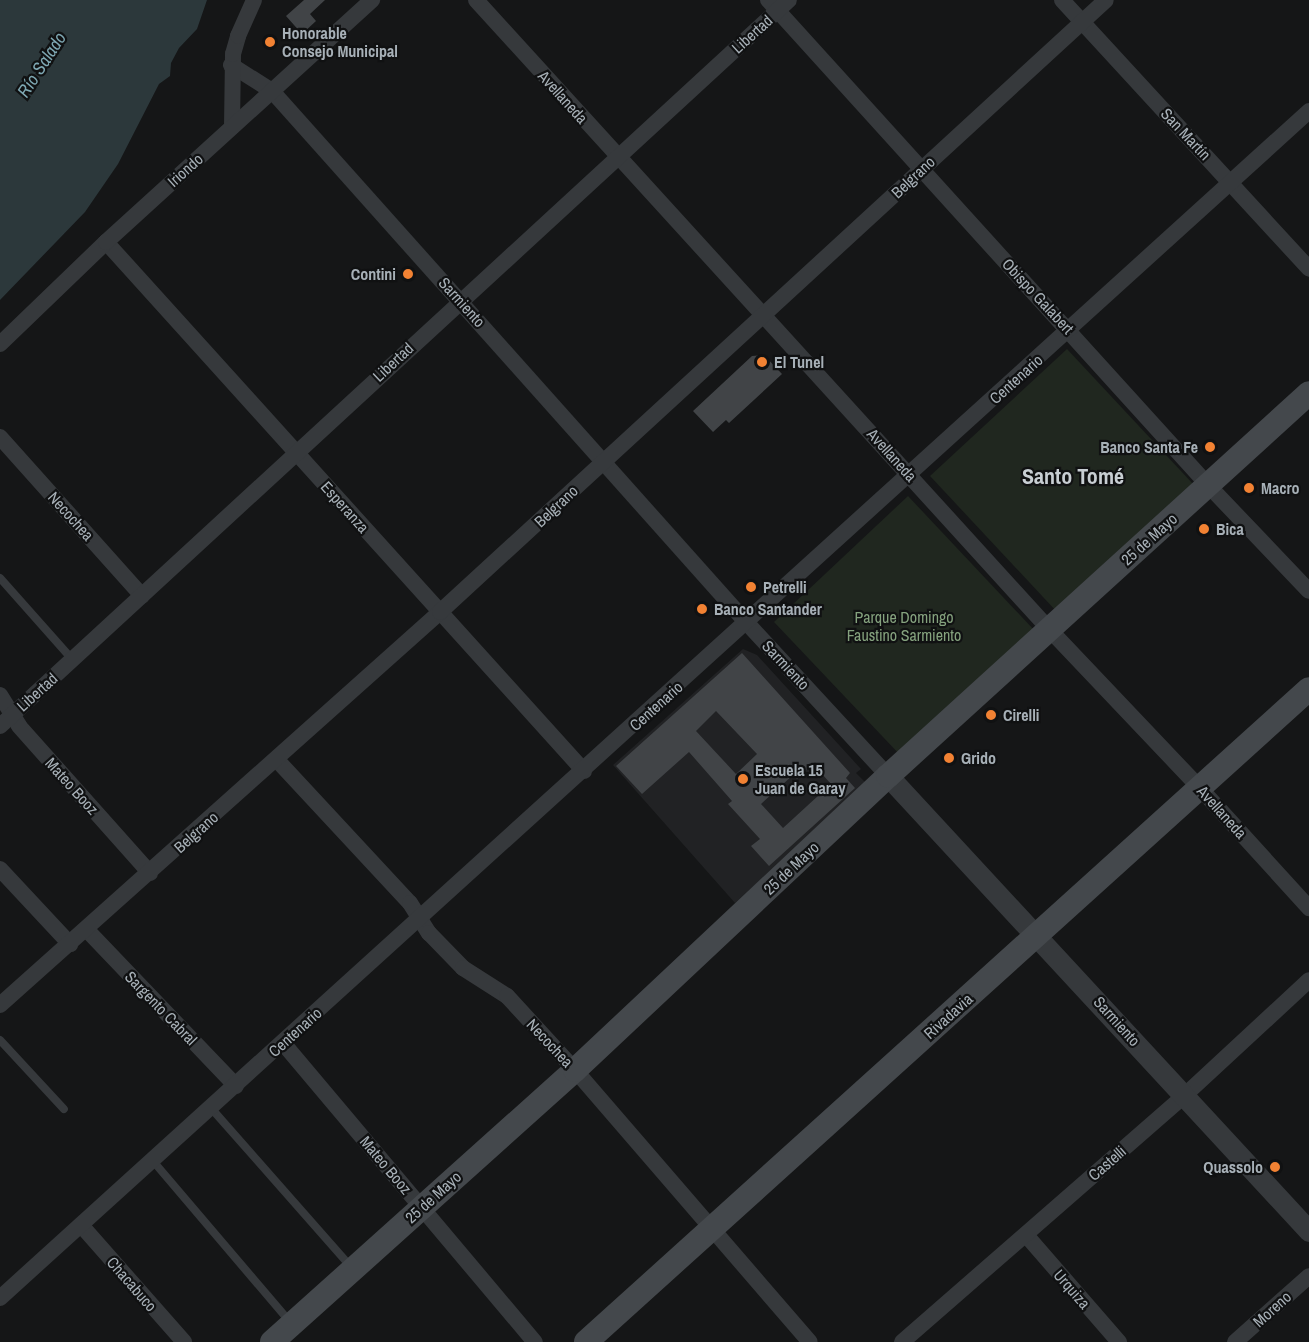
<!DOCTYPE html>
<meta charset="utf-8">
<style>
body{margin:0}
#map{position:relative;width:1309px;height:1342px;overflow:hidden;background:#151617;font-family:"Archivo Narrow",sans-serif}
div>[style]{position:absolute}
.built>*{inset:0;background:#212224}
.green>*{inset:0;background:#20271f}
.water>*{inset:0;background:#2c383b}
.building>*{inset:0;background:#414447}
.service>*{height:8px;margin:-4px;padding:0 4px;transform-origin:4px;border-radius:4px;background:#36393c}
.minor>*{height:16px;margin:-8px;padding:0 8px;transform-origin:8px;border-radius:8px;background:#36393c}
.tertiary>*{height:21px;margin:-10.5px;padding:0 10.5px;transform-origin:10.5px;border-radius:10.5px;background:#36393c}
.secondary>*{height:24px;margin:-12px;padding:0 12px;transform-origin:12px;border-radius:12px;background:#44484c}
.dots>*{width:16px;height:16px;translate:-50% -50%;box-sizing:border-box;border:3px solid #101112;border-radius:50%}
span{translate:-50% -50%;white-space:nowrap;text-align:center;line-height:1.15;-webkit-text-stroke:4.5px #101112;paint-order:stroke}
.poi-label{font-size:16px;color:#a7b0b7;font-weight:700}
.left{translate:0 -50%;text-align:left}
.right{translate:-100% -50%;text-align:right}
.street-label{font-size:16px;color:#a7b0b7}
.park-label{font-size:16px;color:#85a27e}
.water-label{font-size:18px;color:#7ea7b2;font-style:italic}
.district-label{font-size:22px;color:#c8ced3;font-weight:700}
</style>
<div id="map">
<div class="built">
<div style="clip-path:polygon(743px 649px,757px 655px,861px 769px,856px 773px,867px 784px,735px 903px,613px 765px)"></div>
</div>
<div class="green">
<div style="clip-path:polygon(1067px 349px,1194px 485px,1057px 612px,930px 476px)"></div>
<div style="clip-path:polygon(908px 496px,1035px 631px,901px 756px,774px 622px)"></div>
</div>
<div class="water">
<div style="clip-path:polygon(0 0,207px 0,197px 29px,179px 48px,171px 63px,170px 76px,159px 84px,118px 164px,85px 212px,0 300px)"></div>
</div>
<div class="building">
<div style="clip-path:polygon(304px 0,325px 0,310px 14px,316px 21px,302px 34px,286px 16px)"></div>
<div style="clip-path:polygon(764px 355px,782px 374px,729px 423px,726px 420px,713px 432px,693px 411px,752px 356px)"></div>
<div style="clip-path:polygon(evenodd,742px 653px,850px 773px,846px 778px,855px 788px,769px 866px,751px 846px,760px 839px,728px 804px,732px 801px,689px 752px,642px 794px,616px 766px,742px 653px,716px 711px,757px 754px,736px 774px,696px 731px,716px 711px,742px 653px,813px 764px,831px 784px,783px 828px,761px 804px,793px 775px,797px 779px,813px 764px)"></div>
</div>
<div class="service">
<div style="left:0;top:578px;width:108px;rotate:48.4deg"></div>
<div style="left:0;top:1040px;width:94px;rotate:47.2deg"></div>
<div style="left:211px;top:1108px;width:213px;rotate:48.6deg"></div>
<div style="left:153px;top:1161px;width:211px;rotate:49.6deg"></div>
</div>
<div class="minor">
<div style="left:476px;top:0;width:851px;rotate:47.67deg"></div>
<div style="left:1049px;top:629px;width:218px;rotate:46.5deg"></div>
<div style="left:1199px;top:787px;width:164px;rotate:47.7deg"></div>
<div style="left:768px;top:0;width:655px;rotate:47.79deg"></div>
<div style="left:1208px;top:485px;width:146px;rotate:46.4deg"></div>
<div style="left:1062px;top:0;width:365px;rotate:47.4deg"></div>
<div style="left:231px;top:65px;width:49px;rotate:32.4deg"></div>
<div style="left:272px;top:91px;width:713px;rotate:48.24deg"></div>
<div style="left:747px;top:623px;width:208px;rotate:47.3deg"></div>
<div style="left:232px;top:127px;width:73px;rotate:-89.2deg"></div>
<div style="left:233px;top:54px;width:19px;rotate:-74deg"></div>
<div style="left:238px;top:36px;width:39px;rotate:-66deg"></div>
<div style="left:106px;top:242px;width:713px;rotate:47.9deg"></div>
<div style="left:0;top:344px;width:147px;rotate:-43.9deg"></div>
<div style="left:106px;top:242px;width:360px;rotate:-42.3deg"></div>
<div style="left:0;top:437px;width:213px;rotate:48.2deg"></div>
<div style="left:0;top:695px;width:36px;rotate:58deg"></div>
<div style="left:19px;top:726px;width:197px;rotate:48.3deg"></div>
<div style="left:0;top:726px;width:1072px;rotate:-42.62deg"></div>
<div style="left:277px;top:760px;width:195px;rotate:47.1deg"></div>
<div style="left:410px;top:903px;width:36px;rotate:58deg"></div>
<div style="left:429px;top:933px;width:49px;rotate:45.8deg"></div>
<div style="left:463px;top:968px;width:52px;rotate:32.5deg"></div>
<div style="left:507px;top:996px;width:100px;rotate:47.4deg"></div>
<div style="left:575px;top:1070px;width:359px;rotate:49.2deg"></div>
<div style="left:0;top:869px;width:103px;rotate:47deg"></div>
<div style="left:86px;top:929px;width:217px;rotate:46.3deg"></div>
<div style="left:0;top:1005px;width:590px;rotate:-41.77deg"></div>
<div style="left:440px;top:612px;width:904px;rotate:-42.58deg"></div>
<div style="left:283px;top:1043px;width:391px;rotate:49.9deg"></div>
<div style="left:81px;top:1225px;width:156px;rotate:48.6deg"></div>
<div style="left:1026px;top:1235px;width:142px;rotate:49deg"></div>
<div style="left:0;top:1298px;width:1767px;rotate:-42.2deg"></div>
<div style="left:902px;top:1342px;width:376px;rotate:-41.1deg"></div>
<div style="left:1185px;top:1095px;width:169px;rotate:-42.8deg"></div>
<div style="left:1235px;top:1342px;width:99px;rotate:-41.7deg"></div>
</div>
<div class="tertiary">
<div style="left:888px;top:776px;width:620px;rotate:47.22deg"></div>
</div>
<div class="secondary">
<div style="left:272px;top:1342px;width:407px;rotate:-41.9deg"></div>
<div style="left:575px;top:1070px;width:429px;rotate:-43.2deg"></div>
<div style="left:888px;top:776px;width:569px;rotate:-42.29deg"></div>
<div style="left:586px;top:1342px;width:974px;rotate:-42.09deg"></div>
</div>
<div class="dots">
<div style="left:270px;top:42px;background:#f28233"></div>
<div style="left:408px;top:274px;background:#f28233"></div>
<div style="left:762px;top:362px;background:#f28233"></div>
<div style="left:1210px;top:447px;background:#f28233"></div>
<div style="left:1249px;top:488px;background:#f28233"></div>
<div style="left:1204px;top:529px;background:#f28233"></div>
<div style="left:751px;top:587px;background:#f28233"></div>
<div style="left:702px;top:609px;background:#f28233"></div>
<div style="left:991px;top:715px;background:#f28233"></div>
<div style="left:949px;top:758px;background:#f28233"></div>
<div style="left:743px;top:779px;background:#f28233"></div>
<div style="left:1275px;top:1167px;background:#f28233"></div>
</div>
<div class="poi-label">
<span class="left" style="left:282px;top:42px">Honorable<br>Consejo Municipal</span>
<span class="right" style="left:396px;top:274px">Contini</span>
<span class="left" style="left:774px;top:362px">El Tunel</span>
<span class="right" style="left:1198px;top:447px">Banco Santa Fe</span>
<span class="left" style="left:1261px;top:488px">Macro</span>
<span class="left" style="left:1216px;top:529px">Bica</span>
<span class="left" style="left:763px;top:587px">Petrelli</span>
<span class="left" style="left:714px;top:609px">Banco Santander</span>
<span class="left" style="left:1003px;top:715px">Cirelli</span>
<span class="left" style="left:961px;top:758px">Grido</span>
<span class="left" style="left:755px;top:779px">Escuela 15<br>Juan de Garay</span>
<span class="right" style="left:1263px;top:1167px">Quassolo</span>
</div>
<div class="street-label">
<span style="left:752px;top:34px;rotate:-42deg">Libertad</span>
<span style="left:563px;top:97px;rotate:48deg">Avellaneda</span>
<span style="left:1186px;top:134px;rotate:47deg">San Martín</span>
<span style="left:185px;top:170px;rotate:-42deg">Iriondo</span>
<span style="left:913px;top:177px;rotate:-43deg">Belgrano</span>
<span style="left:1038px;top:296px;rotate:47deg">Obispo Galabert</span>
<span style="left:462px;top:302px;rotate:48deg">Sarmiento</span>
<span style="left:393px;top:362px;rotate:-43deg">Libertad</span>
<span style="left:1016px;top:379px;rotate:-42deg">Centenario</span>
<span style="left:892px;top:455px;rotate:48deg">Avellaneda</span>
<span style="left:556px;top:506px;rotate:-43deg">Belgrano</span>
<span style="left:345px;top:507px;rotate:48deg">Esperanza</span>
<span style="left:71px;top:516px;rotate:48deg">Necochea</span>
<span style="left:1149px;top:539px;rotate:-42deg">25 de Mayo</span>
<span style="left:786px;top:665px;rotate:47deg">Sarmiento</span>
<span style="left:37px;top:692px;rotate:-42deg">Libertad</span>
<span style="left:656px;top:706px;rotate:-42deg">Centenario</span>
<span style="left:72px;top:786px;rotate:48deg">Mateo Booz</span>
<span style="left:1222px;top:812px;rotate:48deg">Avellaneda</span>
<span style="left:196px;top:832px;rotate:-42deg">Belgrano</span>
<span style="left:791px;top:868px;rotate:-43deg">25 de Mayo</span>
<span style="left:161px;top:1008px;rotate:46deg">Sargento Cabral</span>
<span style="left:948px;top:1016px;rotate:-42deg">Rivadavia</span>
<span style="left:1117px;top:1021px;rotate:48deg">Sarmiento</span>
<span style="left:295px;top:1032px;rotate:-42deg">Centenario</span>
<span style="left:550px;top:1043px;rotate:47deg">Necochea</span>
<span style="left:1107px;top:1163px;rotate:-41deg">Castelli</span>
<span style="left:386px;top:1165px;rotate:50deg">Mateo Booz</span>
<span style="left:433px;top:1197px;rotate:-42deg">25 de Mayo</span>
<span style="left:132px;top:1284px;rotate:49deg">Chacabuco</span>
<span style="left:1072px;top:1289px;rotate:49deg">Urquiza</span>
<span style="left:1272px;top:1309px;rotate:-42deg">Moreno</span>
</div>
<div class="park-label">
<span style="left:904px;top:626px">Parque Domingo<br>Faustino Sarmiento</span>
</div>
<div class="water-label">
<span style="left:42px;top:65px;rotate:-57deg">Río Salado</span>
</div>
<div class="district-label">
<span style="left:1073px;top:477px">Santo Tomé</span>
</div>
</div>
